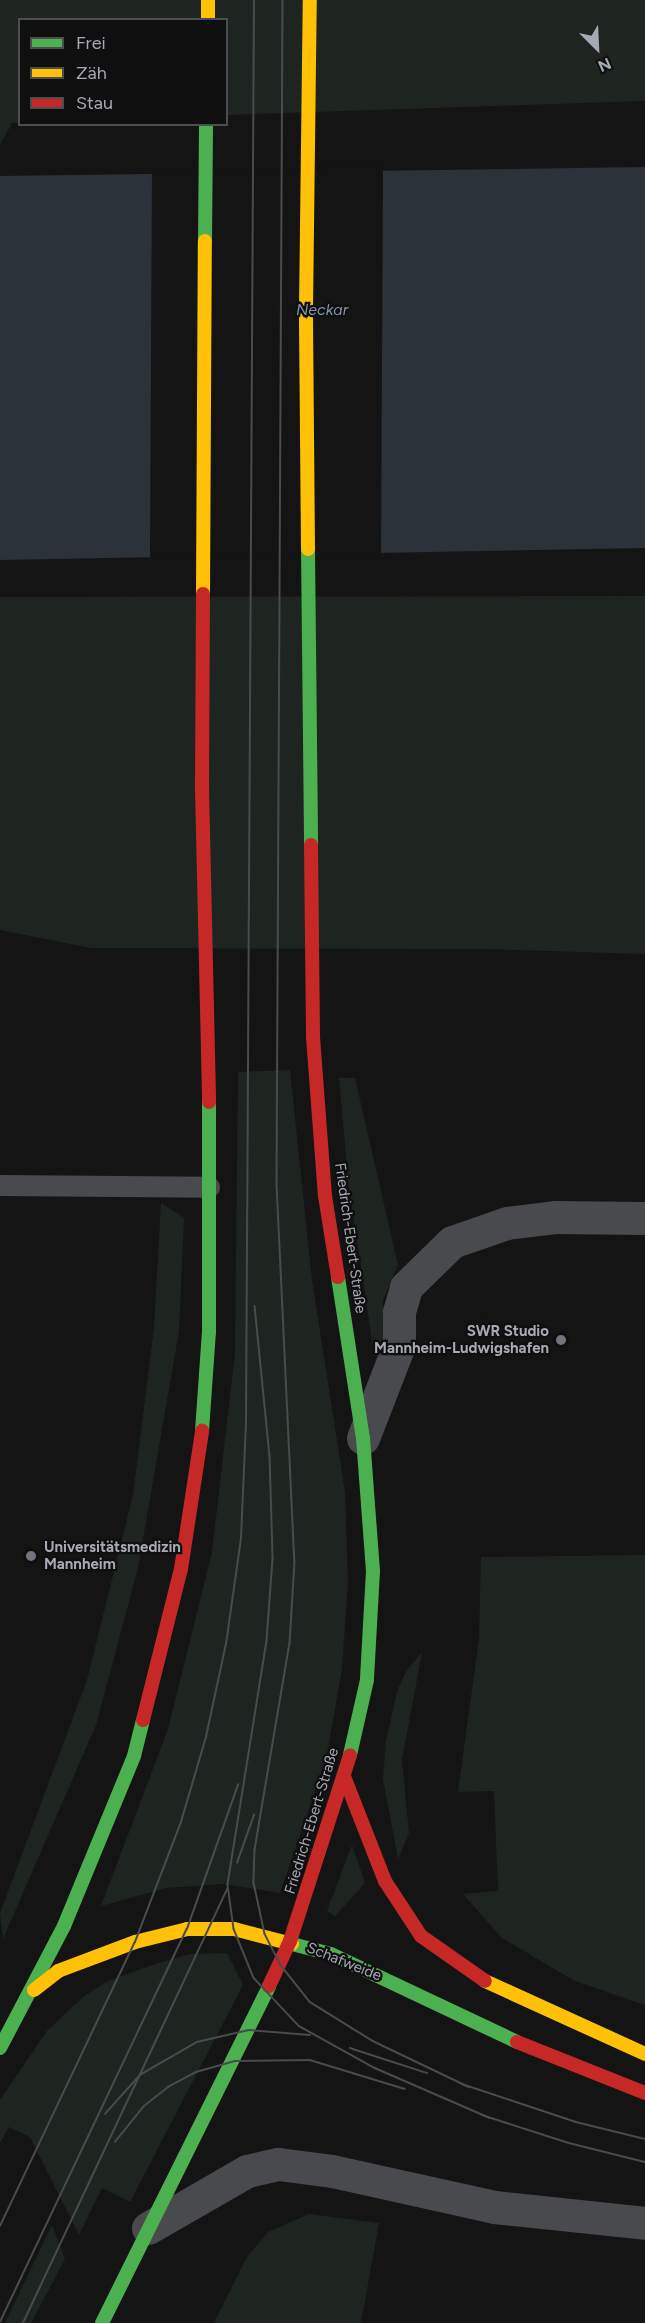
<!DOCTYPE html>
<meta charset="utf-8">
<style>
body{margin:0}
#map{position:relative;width:645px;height:2323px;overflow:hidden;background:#141415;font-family:Figtree,sans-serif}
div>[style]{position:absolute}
.green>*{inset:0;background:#1e2520}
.water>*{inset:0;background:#2c3239}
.pier>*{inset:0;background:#141415}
.lane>*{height:21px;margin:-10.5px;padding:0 10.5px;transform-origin:10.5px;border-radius:10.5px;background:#494a4d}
.street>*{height:33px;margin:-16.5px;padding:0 16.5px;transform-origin:16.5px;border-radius:16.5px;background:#494a4d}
.fast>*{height:14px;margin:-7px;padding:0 7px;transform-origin:7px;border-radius:7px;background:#4caf50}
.slow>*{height:14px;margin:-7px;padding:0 7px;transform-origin:7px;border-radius:7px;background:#ffc107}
.jam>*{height:14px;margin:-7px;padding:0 7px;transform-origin:7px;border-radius:7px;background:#c62828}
.tram>*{height:1.5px;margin:-0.75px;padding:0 0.75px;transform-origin:0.75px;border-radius:0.75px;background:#4a4b4e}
.dots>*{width:16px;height:16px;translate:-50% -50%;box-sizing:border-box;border:3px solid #0f0f10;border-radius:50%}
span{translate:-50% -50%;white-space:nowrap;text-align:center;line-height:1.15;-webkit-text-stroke:4.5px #0f0f10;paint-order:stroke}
.street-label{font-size:15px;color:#a7a9b4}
.poi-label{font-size:15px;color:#a7a9b4;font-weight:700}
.right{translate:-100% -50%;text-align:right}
.left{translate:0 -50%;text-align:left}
.water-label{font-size:16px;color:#8193ad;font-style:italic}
.legend{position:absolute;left:18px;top:18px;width:210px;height:108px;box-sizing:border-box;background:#0f0f10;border:2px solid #4c4d52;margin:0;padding:8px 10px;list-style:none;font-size:18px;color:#a7a9b4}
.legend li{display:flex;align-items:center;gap:12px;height:30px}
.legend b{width:30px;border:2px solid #4c4d52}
.north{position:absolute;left:567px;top:18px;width:60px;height:60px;-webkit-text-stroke:4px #0f0f10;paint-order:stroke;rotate:156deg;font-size:16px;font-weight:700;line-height:24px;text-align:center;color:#a7a9b4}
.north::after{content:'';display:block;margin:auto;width:21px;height:27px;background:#a7a9b4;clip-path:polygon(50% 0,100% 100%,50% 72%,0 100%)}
</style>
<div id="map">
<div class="green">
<div style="clip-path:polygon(0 0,645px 0,645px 101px,227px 115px,226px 20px,20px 20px,19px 123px,12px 123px,0 145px)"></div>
<div style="clip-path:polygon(645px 596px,645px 954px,484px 949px,91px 948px,0 930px,0 597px)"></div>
<div style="clip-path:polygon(290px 1070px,312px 1280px,345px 1492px,348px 1581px,342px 1669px,326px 1760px,280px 1893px,224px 1884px,166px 1888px,101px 1906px,168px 1729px,212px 1552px,235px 1353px,238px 1072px)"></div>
<div style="clip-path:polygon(339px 1078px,355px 1078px,398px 1265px,383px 1300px,385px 1349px,379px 1357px,374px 1354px,348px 1179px)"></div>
<div style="clip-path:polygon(161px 1203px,184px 1218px,179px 1331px,138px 1568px,96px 1725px,3px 1939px,0 1913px,87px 1680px,133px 1495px,154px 1328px)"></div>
<div style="clip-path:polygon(645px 1555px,645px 2005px,575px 1981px,502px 1938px,463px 1894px,498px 1891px,494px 1791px,458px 1792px,479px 1639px,481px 1557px)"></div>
<div style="clip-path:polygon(422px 1652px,402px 1760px,409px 1833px,398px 1859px,383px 1779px,386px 1741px,397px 1691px,407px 1670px)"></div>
<div style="clip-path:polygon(352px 1845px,365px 1883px,335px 1916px,327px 1911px)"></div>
<div style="clip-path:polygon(227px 1953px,243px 1985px,130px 2202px,102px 2188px,79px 2235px,30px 2137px,9px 2127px,0 2143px,0 2100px,47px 2031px,83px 1997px,108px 1981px,158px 1963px,191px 1954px)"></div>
<div style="clip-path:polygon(309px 2214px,379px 2223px,361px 2323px,214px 2323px,247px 2257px,268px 2232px)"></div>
<div style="clip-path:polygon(52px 2225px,65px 2259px,31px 2323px,5px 2323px)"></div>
</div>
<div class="water">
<div style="clip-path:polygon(645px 167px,645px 548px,0 560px,0 176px)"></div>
</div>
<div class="pier">
<div style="clip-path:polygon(383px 167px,381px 556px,150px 560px,152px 171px)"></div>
</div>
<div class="lane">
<div style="left:0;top:1185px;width:209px;rotate:0.5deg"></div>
</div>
<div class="street">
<div style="left:363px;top:1438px;width:100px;rotate:-68.8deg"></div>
<div style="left:399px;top:1345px;width:33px;rotate:-90deg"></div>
<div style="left:399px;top:1312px;width:26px;rotate:-74deg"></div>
<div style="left:406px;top:1287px;width:64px;rotate:-44.4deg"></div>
<div style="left:452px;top:1242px;width:58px;rotate:-19.1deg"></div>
<div style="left:507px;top:1223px;width:48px;rotate:-7.1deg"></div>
<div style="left:555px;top:1217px;width:90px;rotate:0.6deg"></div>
<div style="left:148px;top:2228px;width:114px;rotate:-29.9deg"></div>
<div style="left:247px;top:2171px;width:32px;rotate:-13deg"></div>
<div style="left:278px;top:2164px;width:54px;rotate:7.4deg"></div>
<div style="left:332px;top:2171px;width:166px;rotate:12.5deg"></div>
<div style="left:494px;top:2207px;width:152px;rotate:6deg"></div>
</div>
<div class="fast">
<div style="left:205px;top:241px;width:117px;rotate:-89.5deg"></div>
<div style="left:308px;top:549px;width:296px;rotate:89.4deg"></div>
<div style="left:338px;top:1277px;width:163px;rotate:81.2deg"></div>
<div style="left:363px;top:1438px;width:133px;rotate:85.7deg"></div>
<div style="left:373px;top:1571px;width:109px;rotate:93.2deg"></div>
<div style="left:367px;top:1680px;width:77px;rotate:102.8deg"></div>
<div style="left:202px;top:1431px;width:99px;rotate:-86deg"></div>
<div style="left:209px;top:1332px;width:230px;rotate:-90deg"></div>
<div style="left:292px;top:1944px;width:40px;rotate:14.4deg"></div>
<div style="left:331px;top:1954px;width:206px;rotate:25.3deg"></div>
<div style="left:0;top:2048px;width:138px;rotate:-62.3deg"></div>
<div style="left:64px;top:1926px;width:184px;rotate:-67.6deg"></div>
<div style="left:134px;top:1756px;width:37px;rotate:-76deg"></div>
<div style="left:102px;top:2323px;width:376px;rotate:-63.6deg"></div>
</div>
<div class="slow">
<div style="left:208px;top:0;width:20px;rotate:90deg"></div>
<div style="left:308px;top:549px;width:240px;rotate:-90.5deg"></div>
<div style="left:306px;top:309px;width:309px;rotate:-89.3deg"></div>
<div style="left:203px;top:594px;width:353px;rotate:-89.7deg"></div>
<div style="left:485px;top:1981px;width:176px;rotate:24.5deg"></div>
<div style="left:34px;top:1990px;width:31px;rotate:-38deg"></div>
<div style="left:58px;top:1971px;width:82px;rotate:-20.6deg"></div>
<div style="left:135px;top:1942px;width:54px;rotate:-14deg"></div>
<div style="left:187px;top:1929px;width:47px"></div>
<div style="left:234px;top:1929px;width:60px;rotate:14.5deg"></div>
</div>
<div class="jam">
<div style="left:203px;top:594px;width:194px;rotate:90.3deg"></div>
<div style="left:202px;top:788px;width:314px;rotate:88.7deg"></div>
<div style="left:311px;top:845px;width:192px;rotate:89.4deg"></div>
<div style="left:313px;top:1037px;width:159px;rotate:85.7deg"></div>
<div style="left:325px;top:1196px;width:82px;rotate:80.9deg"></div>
<div style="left:143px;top:1720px;width:156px;rotate:-75.9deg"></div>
<div style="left:181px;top:1569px;width:140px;rotate:-81.3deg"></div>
<div style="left:345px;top:1779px;width:110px;rotate:68.6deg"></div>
<div style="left:385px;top:1881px;width:66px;rotate:56.8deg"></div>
<div style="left:421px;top:1936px;width:78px;rotate:35.1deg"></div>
<div style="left:269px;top:1986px;width:50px;rotate:-65deg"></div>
<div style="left:290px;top:1941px;width:195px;rotate:-72.1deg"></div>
<div style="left:517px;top:2042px;width:138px;rotate:21.7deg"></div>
</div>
<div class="tram">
<div style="left:283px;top:0;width:1184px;rotate:90.29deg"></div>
<div style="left:277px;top:1184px;width:378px;rotate:87.3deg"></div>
<div style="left:295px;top:1562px;width:81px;rotate:93.5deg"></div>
<div style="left:290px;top:1643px;width:210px;rotate:99.6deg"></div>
<div style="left:255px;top:1850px;width:33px;rotate:92deg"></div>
<div style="left:254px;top:1883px;width:52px;rotate:77.8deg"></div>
<div style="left:265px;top:1934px;width:34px;rotate:63deg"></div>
<div style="left:280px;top:1964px;width:48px;rotate:51.7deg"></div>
<div style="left:310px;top:2002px;width:74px;rotate:31.8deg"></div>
<div style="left:373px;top:2041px;width:106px;rotate:25.6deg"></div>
<div style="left:255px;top:1306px;width:150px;rotate:84.3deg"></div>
<div style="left:270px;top:1455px;width:104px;rotate:88.3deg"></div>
<div style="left:273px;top:1559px;width:82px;rotate:94.2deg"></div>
<div style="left:267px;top:1641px;width:247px;rotate:99.1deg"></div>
<div style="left:228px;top:1885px;width:44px;rotate:82.2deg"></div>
<div style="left:234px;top:1929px;width:53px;rotate:67.8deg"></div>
<div style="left:254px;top:1978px;width:66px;rotate:46.8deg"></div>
<div style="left:299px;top:2026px;width:87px;rotate:28.9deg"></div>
<div style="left:375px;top:2068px;width:125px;rotate:23.5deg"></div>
<div style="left:237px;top:1863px;width:51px;rotate:-70.5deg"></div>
<div style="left:350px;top:2048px;width:81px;rotate:18deg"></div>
<div style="left:462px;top:2084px;width:120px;rotate:18.4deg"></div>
<div style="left:576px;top:2122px;width:71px;rotate:13.8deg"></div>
<div style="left:105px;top:2114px;width:52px;rotate:-48.1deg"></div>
<div style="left:140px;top:2075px;width:66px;rotate:-30.1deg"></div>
<div style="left:197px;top:2042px;width:53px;rotate:-13deg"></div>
<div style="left:249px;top:2030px;width:61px;rotate:4.7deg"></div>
<div style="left:482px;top:2115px;width:91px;rotate:17.8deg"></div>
<div style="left:569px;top:2143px;width:78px;rotate:14deg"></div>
<div style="left:115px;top:2142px;width:46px;rotate:-51.1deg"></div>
<div style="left:144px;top:2106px;width:31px;rotate:-38deg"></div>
<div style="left:168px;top:2087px;width:32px;rotate:-28deg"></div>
<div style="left:196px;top:2072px;width:41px;rotate:-15.8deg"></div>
<div style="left:235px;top:2061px;width:75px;rotate:-0.8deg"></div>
<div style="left:310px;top:2060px;width:99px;rotate:17deg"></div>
<div style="left:0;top:2226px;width:314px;rotate:-64.6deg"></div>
<div style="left:135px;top:1942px;width:129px;rotate:-69deg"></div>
<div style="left:181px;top:1822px;width:89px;rotate:-73.6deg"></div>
<div style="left:206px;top:1737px;width:95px;rotate:-77.9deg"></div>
<div style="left:226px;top:1644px;width:107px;rotate:-81.9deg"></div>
<div style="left:241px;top:1538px;width:114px;rotate:-87.5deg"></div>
<div style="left:246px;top:1424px;width:1424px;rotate:-89.68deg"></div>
<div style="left:0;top:2322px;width:435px;rotate:-64.6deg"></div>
<div style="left:187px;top:1929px;width:153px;rotate:-70.5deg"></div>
<div style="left:23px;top:2323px;width:480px;rotate:-64.8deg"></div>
</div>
<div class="dots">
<div style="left:561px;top:1340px;background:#74757c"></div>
<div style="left:31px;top:1556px;background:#74757c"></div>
</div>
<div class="street-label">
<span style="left:350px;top:1238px;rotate:82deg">Friedrich-Ebert-Straße</span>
<span style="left:312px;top:1821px;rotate:-73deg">Friedrich-Ebert-Straße</span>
<span style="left:344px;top:1962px;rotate:22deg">Schafweide</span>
</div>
<div class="poi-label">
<span class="right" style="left:549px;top:1340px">SWR Studio<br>Mannheim-Ludwigshafen</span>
<span class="left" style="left:44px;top:1556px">Universitätsmedizin<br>Mannheim</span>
</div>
<div class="water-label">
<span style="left:322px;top:310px">Neckar</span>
</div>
<ul class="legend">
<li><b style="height:8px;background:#4caf50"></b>Frei</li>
<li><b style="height:8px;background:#ffc107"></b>Zäh</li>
<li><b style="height:8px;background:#c62828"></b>Stau</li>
</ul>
<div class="north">N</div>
</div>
